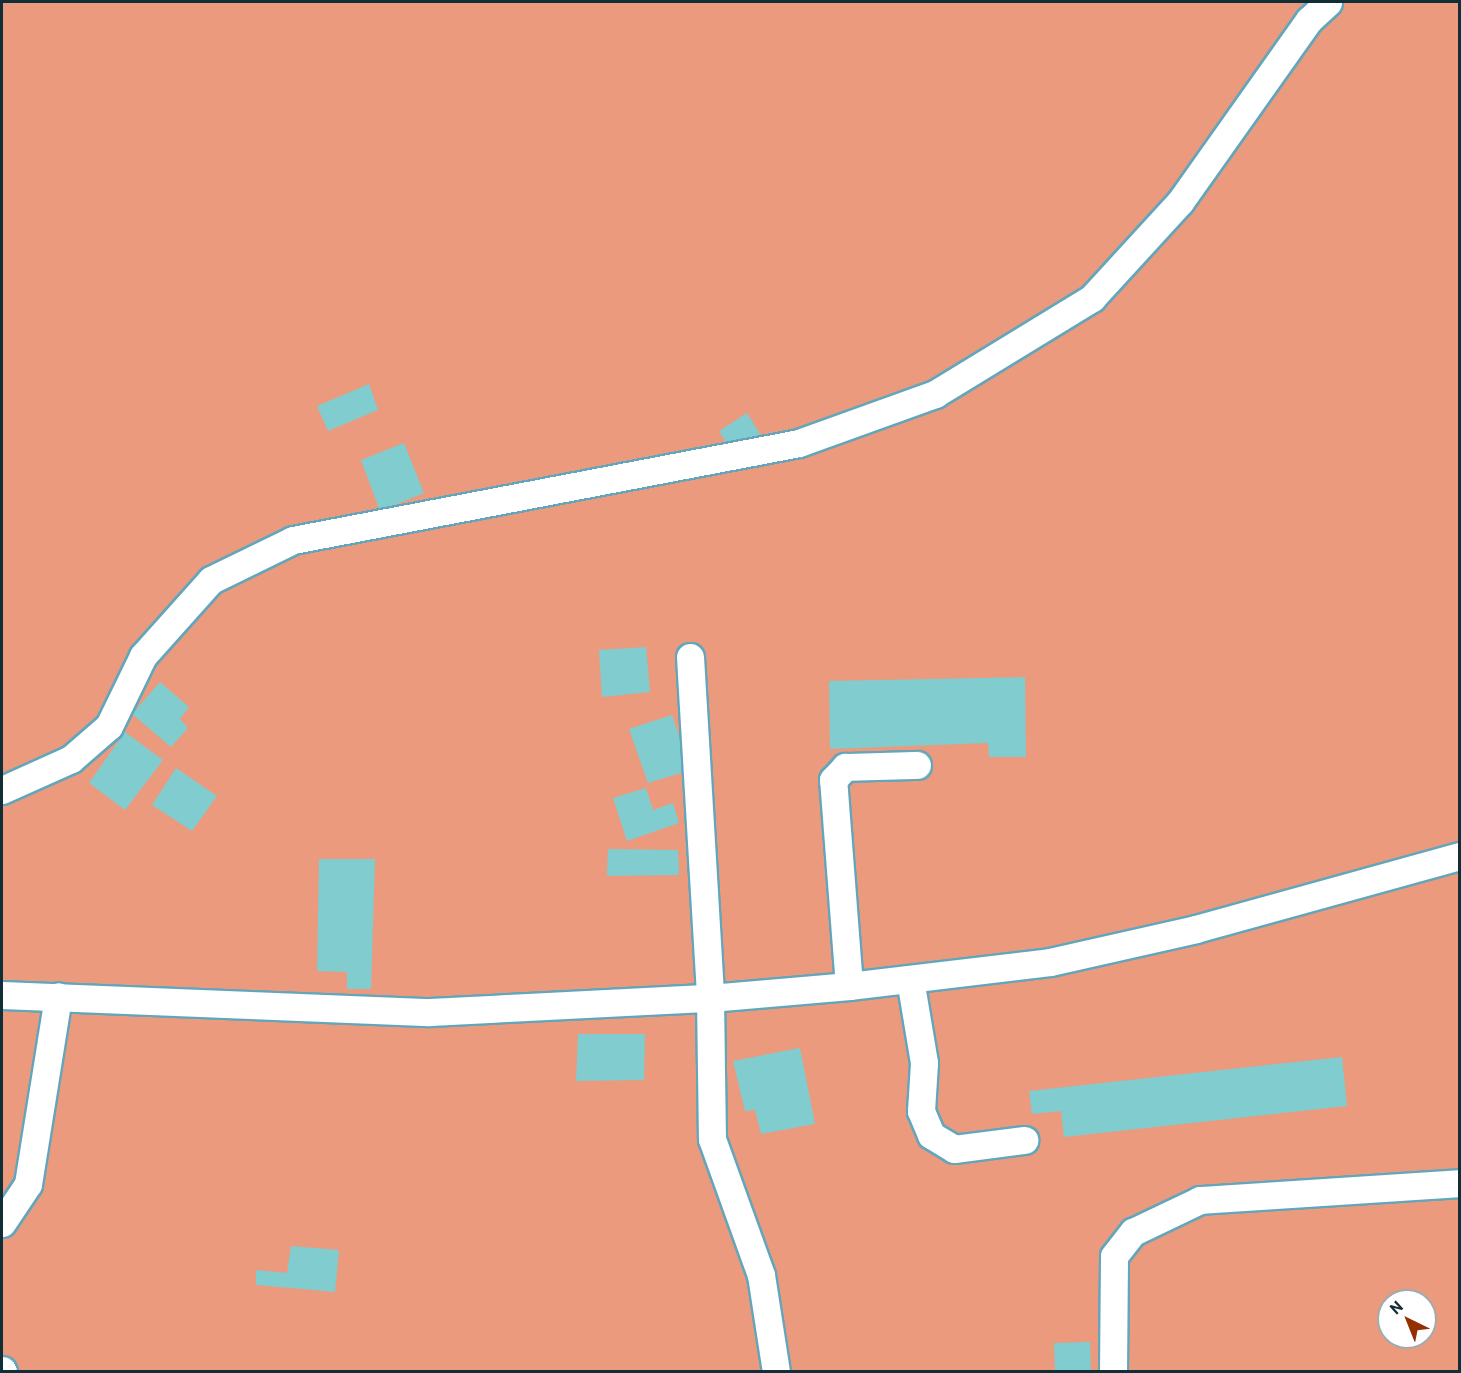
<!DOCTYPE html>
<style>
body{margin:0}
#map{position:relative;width:1461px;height:1373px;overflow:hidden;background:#b5ebfd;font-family:Barlow,sans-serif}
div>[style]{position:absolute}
.green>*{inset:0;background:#ec9a7d}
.building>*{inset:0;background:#80cccf}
.roads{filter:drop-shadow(2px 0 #63a6bb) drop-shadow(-2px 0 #63a6bb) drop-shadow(0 2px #63a6bb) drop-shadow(0 -2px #63a6bb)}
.street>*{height:27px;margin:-13.5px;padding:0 13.5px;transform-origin:13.5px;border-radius:13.5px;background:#fff}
span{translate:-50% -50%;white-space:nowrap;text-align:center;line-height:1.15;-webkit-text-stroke:4.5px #fff;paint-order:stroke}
.frame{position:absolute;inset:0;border:3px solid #112d36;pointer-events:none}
.north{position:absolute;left:1377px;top:1289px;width:60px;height:60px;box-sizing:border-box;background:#fff;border:2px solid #a0abaf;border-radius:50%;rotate:317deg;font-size:16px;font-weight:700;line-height:24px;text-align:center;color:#112d36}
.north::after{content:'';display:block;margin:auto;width:21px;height:27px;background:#942f00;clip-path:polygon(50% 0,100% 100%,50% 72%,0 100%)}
</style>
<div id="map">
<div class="green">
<div style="clip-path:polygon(evenodd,2px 2px,1459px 2px,1459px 1371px,2px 1372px,2px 2px,1389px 1301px,1425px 1301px,1425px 1337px,1389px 1337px,1389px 1301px)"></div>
</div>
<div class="building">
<div style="clip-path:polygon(369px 384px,378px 410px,328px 431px,317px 406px)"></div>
<div style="clip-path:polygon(747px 413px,760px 434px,731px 451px,719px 431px)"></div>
<div style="clip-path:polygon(404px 443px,424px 493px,380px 511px,361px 460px)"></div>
<div style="clip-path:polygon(646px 647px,650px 692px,602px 697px,599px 650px)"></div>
<div style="clip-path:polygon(1025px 677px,1026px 757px,989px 757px,988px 743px,830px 749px,829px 681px)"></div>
<div style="clip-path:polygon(160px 682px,189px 707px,180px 719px,188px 728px,171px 747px,132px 714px)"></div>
<div style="clip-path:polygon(672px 715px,691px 770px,648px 783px,629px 729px)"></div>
<div style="clip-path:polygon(125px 732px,163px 760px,125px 810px,89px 783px)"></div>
<div style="clip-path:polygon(176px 768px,217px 796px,192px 831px,152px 805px)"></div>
<div style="clip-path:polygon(646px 788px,653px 810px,673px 803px,679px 823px,627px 841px,613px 798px)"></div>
<div style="clip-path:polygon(608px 849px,678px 850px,679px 875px,607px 876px)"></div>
<div style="clip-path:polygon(319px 859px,375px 859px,371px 989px,347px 989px,347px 972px,317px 971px)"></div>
<div style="clip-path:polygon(578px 1034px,645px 1034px,644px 1080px,576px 1081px)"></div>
<div style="clip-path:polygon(800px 1048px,815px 1124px,761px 1134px,755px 1110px,745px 1111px,733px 1061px)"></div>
<div style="clip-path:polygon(1342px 1057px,1347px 1106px,1064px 1137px,1061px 1111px,1032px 1114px,1029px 1091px)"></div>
<div style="clip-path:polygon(291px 1246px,339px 1250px,335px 1292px,256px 1285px,256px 1270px,287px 1273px)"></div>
<div style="clip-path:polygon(1090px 1342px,1091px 1372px,1055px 1372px,1054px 1343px)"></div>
</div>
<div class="roads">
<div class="street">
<div style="left:690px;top:657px;width:342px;rotate:86.6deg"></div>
<div style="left:710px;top:998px;width:141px;rotate:89.2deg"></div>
<div style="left:712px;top:1139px;width:145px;rotate:70.2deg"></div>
<div style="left:761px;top:1275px;width:98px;rotate:81.2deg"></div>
<div style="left:2px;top:790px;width:76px;rotate:-24.2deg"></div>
<div style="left:71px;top:759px;width:50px;rotate:-41deg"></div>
<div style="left:109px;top:726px;width:78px;rotate:-64.1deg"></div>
<div style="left:143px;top:656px;width:102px;rotate:-48.2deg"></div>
<div style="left:211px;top:580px;width:91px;rotate:-26deg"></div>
<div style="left:293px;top:540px;width:515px;rotate:-10.85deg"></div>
<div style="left:799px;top:443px;width:145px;rotate:-19.8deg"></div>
<div style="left:935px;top:394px;width:184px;rotate:-31.4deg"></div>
<div style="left:1092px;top:298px;width:130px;rotate:-47.5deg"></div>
<div style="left:1180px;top:202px;width:223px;rotate:-54.7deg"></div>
<div style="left:1309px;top:20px;width:26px;rotate:-43deg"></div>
<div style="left:910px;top:979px;width:85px;rotate:80.5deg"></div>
<div style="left:924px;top:1063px;width:48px;rotate:93.6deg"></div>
<div style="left:921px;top:1111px;width:26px;rotate:67deg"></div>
<div style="left:931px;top:1135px;width:27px;rotate:31deg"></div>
<div style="left:954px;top:1149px;width:71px;rotate:-7.3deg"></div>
<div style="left:849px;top:986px;width:207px;rotate:-94.4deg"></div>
<div style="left:833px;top:780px;width:18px;rotate:-47deg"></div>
<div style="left:845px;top:767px;width:72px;rotate:-1.6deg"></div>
<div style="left:2px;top:995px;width:428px;rotate:2.3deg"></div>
<div style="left:430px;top:1012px;width:280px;rotate:-2.9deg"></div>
<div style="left:710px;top:998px;width:140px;rotate:-4.9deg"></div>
<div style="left:849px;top:986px;width:202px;rotate:-6.8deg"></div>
<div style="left:1050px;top:962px;width:150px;rotate:-12.7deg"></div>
<div style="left:1196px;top:929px;width:274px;rotate:-15.5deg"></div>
<div style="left:2px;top:1223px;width:47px;rotate:-56.3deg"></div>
<div style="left:28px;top:1184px;width:190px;rotate:-80.9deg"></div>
<div style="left:2px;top:1370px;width:2px;rotate:63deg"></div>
<div style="left:1113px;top:1372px;width:116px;rotate:-89.5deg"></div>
<div style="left:1114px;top:1256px;width:31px;rotate:-52deg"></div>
<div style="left:1133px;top:1232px;width:74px;rotate:-25.5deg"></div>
<div style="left:1200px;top:1200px;width:261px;rotate:-3.7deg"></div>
</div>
</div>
<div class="frame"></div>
<div class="north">N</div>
</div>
